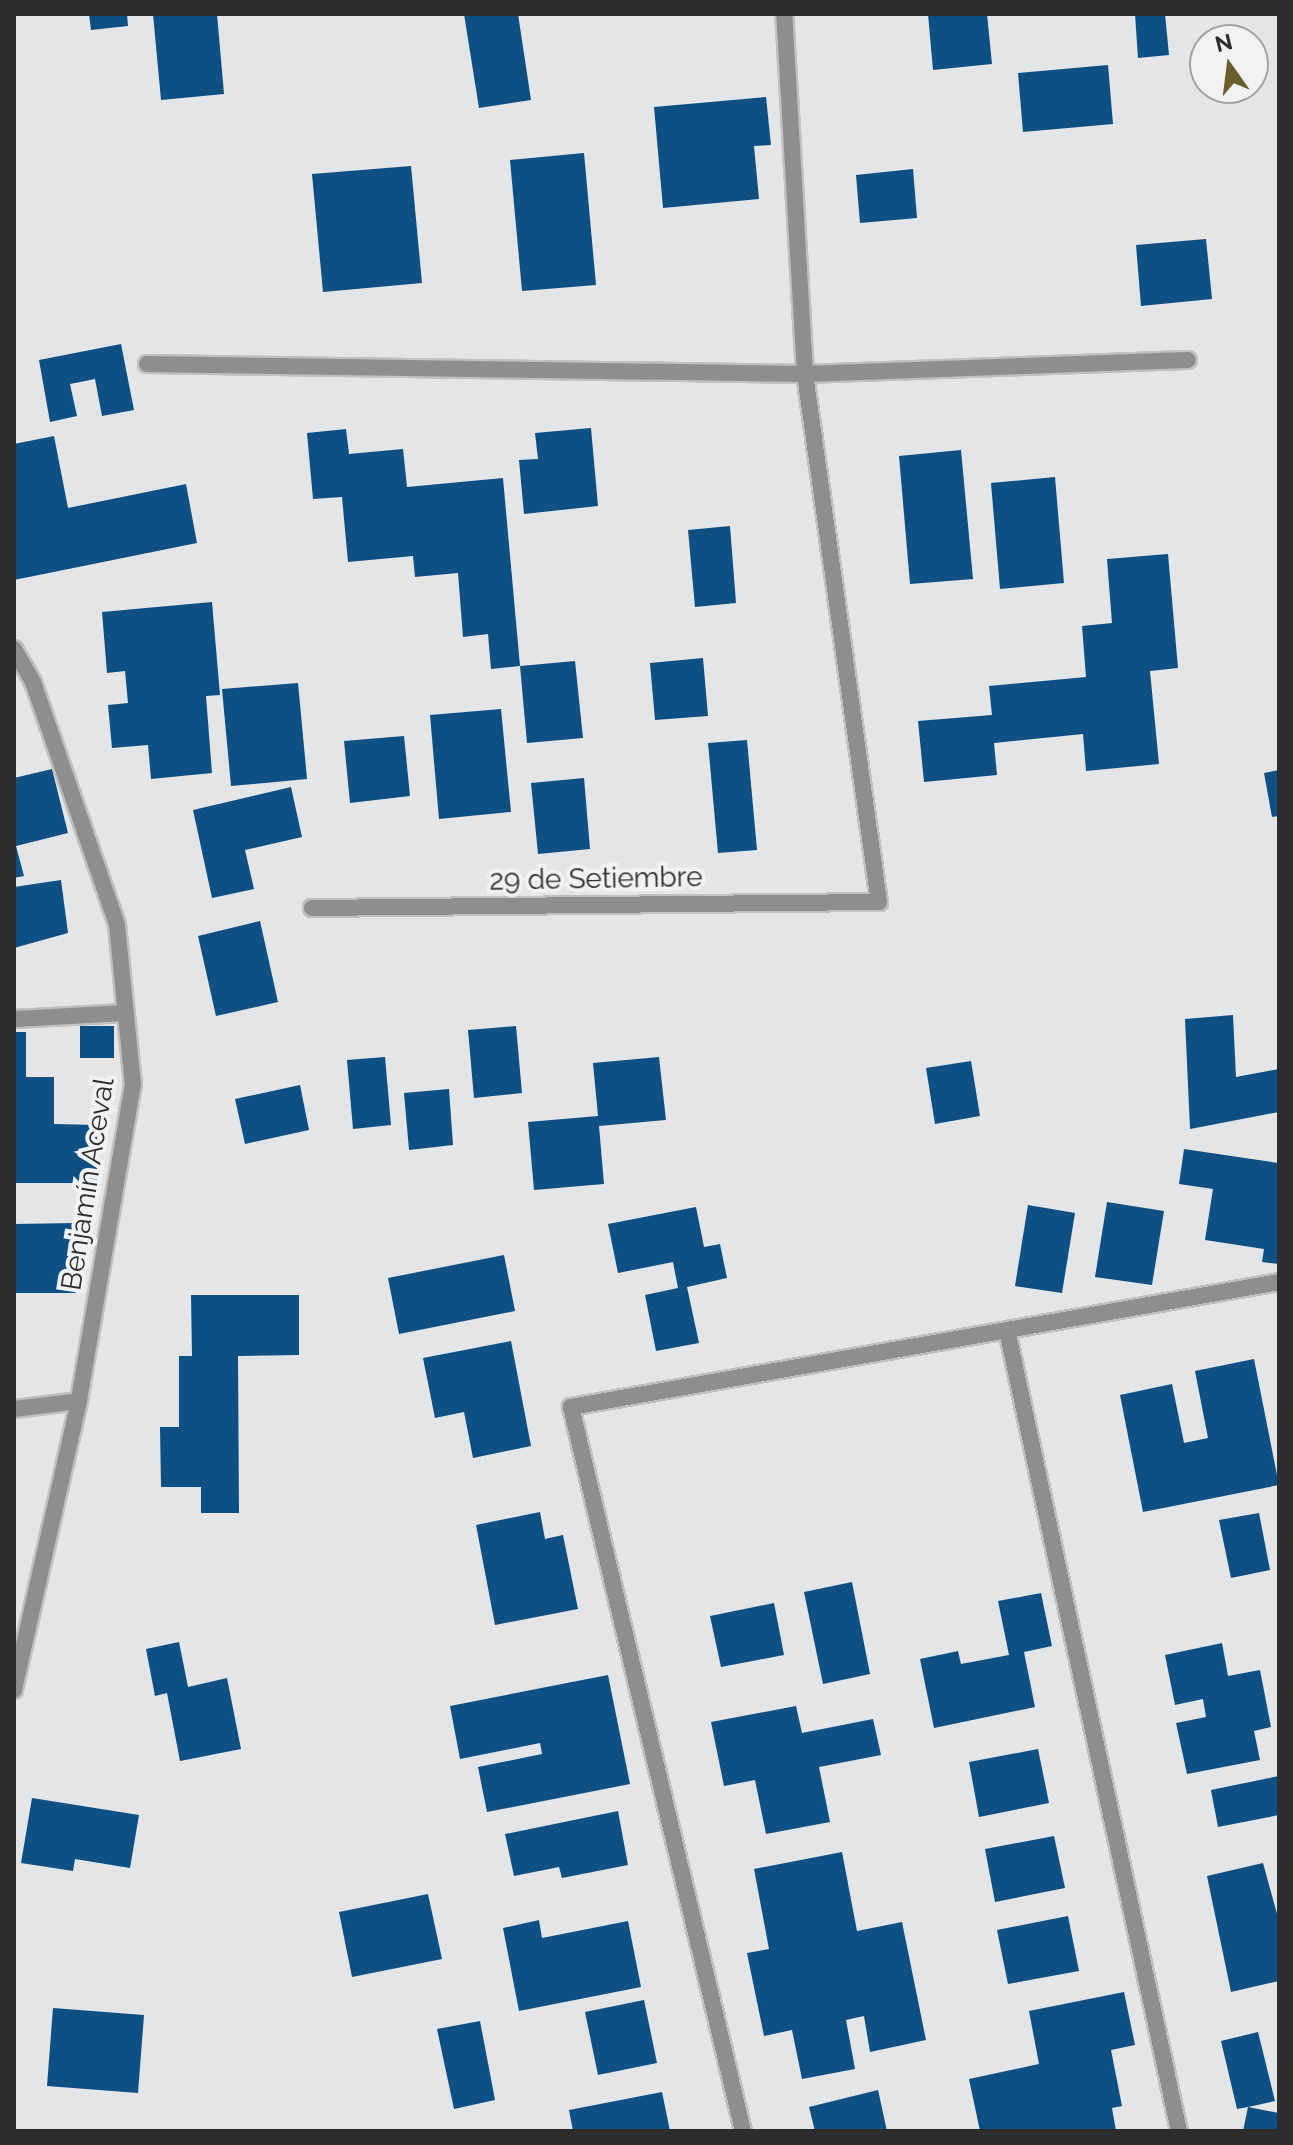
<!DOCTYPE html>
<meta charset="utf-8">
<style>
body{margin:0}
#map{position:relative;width:1293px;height:2145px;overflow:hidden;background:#e3e5e7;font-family:Raleway,sans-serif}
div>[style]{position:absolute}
.building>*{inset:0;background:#0f5084}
.roads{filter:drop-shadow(2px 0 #bec0c2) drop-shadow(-2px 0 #bec0c2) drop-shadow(0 2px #bec0c2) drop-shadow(0 -2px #bec0c2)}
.minor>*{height:16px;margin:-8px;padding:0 8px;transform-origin:8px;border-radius:8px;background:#8f8e8e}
.tertiary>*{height:16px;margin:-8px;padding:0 8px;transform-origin:8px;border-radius:8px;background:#8f8e8e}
span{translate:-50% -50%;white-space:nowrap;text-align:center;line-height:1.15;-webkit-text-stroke:8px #f0f2f4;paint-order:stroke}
.street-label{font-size:28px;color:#2c2d2e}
.frame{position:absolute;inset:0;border:16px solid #2c2d2e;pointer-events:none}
.north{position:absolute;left:1189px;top:24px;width:80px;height:80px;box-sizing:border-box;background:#f0f2f4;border:2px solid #a2a3a5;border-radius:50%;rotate:346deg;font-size:22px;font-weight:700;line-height:32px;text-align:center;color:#2c2d2e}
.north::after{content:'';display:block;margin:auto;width:28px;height:36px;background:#6a5e2b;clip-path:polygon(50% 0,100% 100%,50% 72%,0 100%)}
</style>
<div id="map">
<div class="building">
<div style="clip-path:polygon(89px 14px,127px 14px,128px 26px,91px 30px)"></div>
<div style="clip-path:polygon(153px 14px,217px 14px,224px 94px,161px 100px)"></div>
<div style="clip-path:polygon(464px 14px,518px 14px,531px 100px,479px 108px)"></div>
<div style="clip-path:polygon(928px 14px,987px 14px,992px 64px,933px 70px)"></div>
<div style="clip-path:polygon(1135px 14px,1165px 14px,1169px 55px,1138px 58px)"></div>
<div style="clip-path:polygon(1108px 65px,1113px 124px,1023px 132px,1018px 73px)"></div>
<div style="clip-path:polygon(766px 97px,771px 145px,754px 146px,759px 199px,663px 208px,654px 107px)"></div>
<div style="clip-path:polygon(584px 153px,596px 285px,522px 291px,510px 160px)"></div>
<div style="clip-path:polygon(411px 166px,422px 283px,323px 292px,312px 174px)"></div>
<div style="clip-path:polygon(913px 169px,917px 218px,860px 223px,856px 175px)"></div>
<div style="clip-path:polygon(1206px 239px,1212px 299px,1141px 306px,1136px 245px)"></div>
<div style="clip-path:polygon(121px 344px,134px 410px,102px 416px,95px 379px,70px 384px,77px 416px,50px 422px,39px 360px)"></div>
<div style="clip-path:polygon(591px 428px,598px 506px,524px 514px,519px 460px,538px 459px,535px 433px)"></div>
<div style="clip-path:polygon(346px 429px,349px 454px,403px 449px,407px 487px,503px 478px,520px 666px,491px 669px,488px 634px,463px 637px,458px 573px,415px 577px,413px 556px,348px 562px,342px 497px,313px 499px,307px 433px)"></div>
<div style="clip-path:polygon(54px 436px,68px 508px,186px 484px,197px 543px,14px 580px,14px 444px)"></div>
<div style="clip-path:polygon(961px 450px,973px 579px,910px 584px,899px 456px)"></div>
<div style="clip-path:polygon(1055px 477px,1064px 583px,1000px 589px,991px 483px)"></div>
<div style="clip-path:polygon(730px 526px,736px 603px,695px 607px,688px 530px)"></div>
<div style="clip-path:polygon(1168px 554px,1178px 668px,1150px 671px,1159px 764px,1086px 771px,1083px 734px,994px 743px,997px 775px,924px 782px,918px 721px,992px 715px,989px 686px,1086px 677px,1082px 626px,1112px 623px,1107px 559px)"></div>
<div style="clip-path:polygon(212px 602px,220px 695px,206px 696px,212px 773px,151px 779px,148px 745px,112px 748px,108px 705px,128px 703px,125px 671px,107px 673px,102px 612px)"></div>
<div style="clip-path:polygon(703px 658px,708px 716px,655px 720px,650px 663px)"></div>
<div style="clip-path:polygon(575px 661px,583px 738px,527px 743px,520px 666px)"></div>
<div style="clip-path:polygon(298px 683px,307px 779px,231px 786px,222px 689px)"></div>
<div style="clip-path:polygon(501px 709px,511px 812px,439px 819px,430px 715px)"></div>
<div style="clip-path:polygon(404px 736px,410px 796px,350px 803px,344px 741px)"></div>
<div style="clip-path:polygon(747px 740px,757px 850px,718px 853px,708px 743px)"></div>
<div style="clip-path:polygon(52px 769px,68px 833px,16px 846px,24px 876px,14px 878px,14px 778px)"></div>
<div style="clip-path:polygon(1279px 770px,1279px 816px,1272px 817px,1264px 773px)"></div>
<div style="clip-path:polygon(584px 778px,590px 849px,538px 854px,531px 783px)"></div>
<div style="clip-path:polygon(291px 787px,302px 837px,245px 850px,254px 889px,212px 898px,193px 810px)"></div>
<div style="clip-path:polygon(61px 880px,68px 933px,14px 948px,14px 887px)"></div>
<div style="clip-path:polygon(260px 921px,278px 1002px,216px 1016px,198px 936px)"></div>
<div style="clip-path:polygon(1233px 1015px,1236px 1077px,1279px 1069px,1279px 1112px,1190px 1129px,1185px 1019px)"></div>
<div style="clip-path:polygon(80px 1026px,114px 1026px,114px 1058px,80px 1058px)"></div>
<div style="clip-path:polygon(516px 1026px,522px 1093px,474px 1098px,468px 1030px)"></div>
<div style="clip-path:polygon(14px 1032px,26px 1032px,26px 1077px,54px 1077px,54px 1124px,97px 1125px,97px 1183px,14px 1183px)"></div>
<div style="clip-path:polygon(385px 1057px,391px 1125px,353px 1129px,347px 1060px)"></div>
<div style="clip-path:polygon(659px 1057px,666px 1120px,599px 1126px,604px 1184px,534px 1190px,528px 1122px,598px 1116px,593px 1063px)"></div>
<div style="clip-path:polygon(971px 1061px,980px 1116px,935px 1124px,926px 1068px)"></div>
<div style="clip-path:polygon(300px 1085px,309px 1130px,245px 1144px,235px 1099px)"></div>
<div style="clip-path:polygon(449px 1089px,453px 1145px,409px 1150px,404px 1093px)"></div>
<div style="clip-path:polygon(1184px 1149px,1278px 1163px,1279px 1264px,1262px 1262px,1264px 1249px,1205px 1240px,1213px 1189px,1179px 1184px)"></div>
<div style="clip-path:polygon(1107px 1202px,1164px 1211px,1152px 1285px,1095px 1277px)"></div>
<div style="clip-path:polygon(1028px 1205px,1075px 1213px,1062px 1293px,1015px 1286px)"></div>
<div style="clip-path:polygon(696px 1207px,704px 1247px,720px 1244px,727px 1278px,687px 1287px,699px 1343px,656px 1351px,645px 1295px,678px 1288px,673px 1262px,618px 1273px,608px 1224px)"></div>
<div style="clip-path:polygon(76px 1223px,76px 1293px,14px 1293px,14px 1224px)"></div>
<div style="clip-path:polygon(504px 1255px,515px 1311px,399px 1334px,388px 1278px)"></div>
<div style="clip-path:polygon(191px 1295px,299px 1295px,299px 1355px,238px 1356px,239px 1513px,201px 1513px,201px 1487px,161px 1487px,160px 1427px,179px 1427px,179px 1356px,192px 1356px)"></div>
<div style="clip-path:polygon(511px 1341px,531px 1446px,473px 1458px,464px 1412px,435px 1418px,423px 1358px)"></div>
<div style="clip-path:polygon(1254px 1359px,1279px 1485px,1143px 1512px,1120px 1395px,1172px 1384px,1184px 1443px,1208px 1438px,1195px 1371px)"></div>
<div style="clip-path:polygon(540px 1512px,545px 1539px,563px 1535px,578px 1609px,495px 1625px,476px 1525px)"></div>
<div style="clip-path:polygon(1259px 1513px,1270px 1570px,1231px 1578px,1219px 1520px)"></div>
<div style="clip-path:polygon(852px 1582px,870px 1674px,823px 1684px,804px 1592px)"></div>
<div style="clip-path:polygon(1041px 1593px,1052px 1646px,1024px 1652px,1035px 1707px,934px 1728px,920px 1659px,958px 1651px,961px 1664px,1009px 1655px,998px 1601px)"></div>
<div style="clip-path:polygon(774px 1603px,784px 1655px,721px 1667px,710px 1616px)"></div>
<div style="clip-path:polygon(179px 1642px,188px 1687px,227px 1678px,241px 1749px,180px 1761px,167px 1693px,155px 1696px,146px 1649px)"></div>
<div style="clip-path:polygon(1222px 1643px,1228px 1676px,1260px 1670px,1271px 1727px,1254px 1731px,1260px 1760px,1187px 1774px,1176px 1723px,1206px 1717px,1203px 1699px,1175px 1705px,1165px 1655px)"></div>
<div style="clip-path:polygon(608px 1675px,630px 1784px,487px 1812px,478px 1767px,542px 1754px,540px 1743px,460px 1759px,450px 1706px)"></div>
<div style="clip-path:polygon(796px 1706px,802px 1733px,873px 1719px,881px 1755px,819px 1767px,830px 1822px,766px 1834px,755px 1780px,724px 1786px,711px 1722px)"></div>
<div style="clip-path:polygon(1038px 1749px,1049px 1803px,979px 1817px,969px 1762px)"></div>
<div style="clip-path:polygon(1279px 1776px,1279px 1815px,1218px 1827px,1211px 1790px)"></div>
<div style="clip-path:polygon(32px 1798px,139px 1815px,130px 1868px,75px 1859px,73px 1871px,21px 1863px)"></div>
<div style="clip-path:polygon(618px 1811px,628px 1865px,562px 1878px,559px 1867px,514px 1876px,505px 1834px)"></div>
<div style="clip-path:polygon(1054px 1836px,1065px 1888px,995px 1902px,985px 1849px)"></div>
<div style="clip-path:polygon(842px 1852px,857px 1931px,902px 1922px,926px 2040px,870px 2052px,864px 2016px,846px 2020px,855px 2069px,802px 2079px,792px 2030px,764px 2036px,747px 1953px,769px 1949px,754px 1869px)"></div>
<div style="clip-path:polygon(1263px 1863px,1279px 1921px,1279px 1981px,1231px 1992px,1207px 1876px)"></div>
<div style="clip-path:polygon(428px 1894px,442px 1959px,352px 1977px,339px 1912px)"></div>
<div style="clip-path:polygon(1068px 1916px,1079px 1971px,1008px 1984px,997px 1930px)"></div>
<div style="clip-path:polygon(539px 1920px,542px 1938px,628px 1921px,641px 1987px,519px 2011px,503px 1928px)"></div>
<div style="clip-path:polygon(1124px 1992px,1135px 2045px,1111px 2050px,1122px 2106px,1112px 2108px,1116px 2131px,980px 2131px,969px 2079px,1039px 2064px,1029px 2011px)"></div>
<div style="clip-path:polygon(644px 2000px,657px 2063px,598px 2075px,585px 2012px)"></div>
<div style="clip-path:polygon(53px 2008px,144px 2015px,138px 2093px,47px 2086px)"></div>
<div style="clip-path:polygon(480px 2021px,495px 2100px,454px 2109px,437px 2029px)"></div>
<div style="clip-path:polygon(1258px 2032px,1275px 2101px,1248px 2107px,1279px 2113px,1279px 2131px,1243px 2131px,1248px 2107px,1237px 2109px,1221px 2041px)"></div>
<div style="clip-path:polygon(878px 2090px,887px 2131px,815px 2131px,809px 2107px)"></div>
<div style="clip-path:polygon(662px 2092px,670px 2131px,573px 2131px,569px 2110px)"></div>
</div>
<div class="roads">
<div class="minor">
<div style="left:147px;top:364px;width:658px;rotate:0.87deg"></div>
<div style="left:805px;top:374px;width:383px;rotate:-2.1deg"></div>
<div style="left:312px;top:908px;width:567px;rotate:-0.61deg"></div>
<div style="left:879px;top:902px;width:533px;rotate:-97.98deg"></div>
<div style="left:805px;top:374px;width:361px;rotate:-93.3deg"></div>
<div style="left:14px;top:1019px;width:112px;rotate:-3.1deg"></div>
<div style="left:1007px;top:1330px;width:819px;rotate:77.88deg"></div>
<div style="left:14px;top:1409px;width:65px;rotate:-7deg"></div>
<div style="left:743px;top:2131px;width:744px;rotate:-103.36deg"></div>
<div style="left:571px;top:1407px;width:719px;rotate:-10.01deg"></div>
</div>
<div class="tertiary">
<div style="left:14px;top:649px;width:38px;rotate:60deg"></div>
<div style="left:33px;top:682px;width:257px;rotate:70.9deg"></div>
<div style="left:117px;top:925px;width:160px;rotate:84.3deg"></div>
<div style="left:133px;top:1084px;width:322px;rotate:99.7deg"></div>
<div style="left:79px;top:1401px;width:296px;rotate:102.7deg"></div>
</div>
</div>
<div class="street-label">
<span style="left:596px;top:879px;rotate:-1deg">29 de Setiembre</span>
<span style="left:88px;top:1184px;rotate:-81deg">Benjamín Aceval</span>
</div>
<div class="frame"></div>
<div class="north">N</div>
</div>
